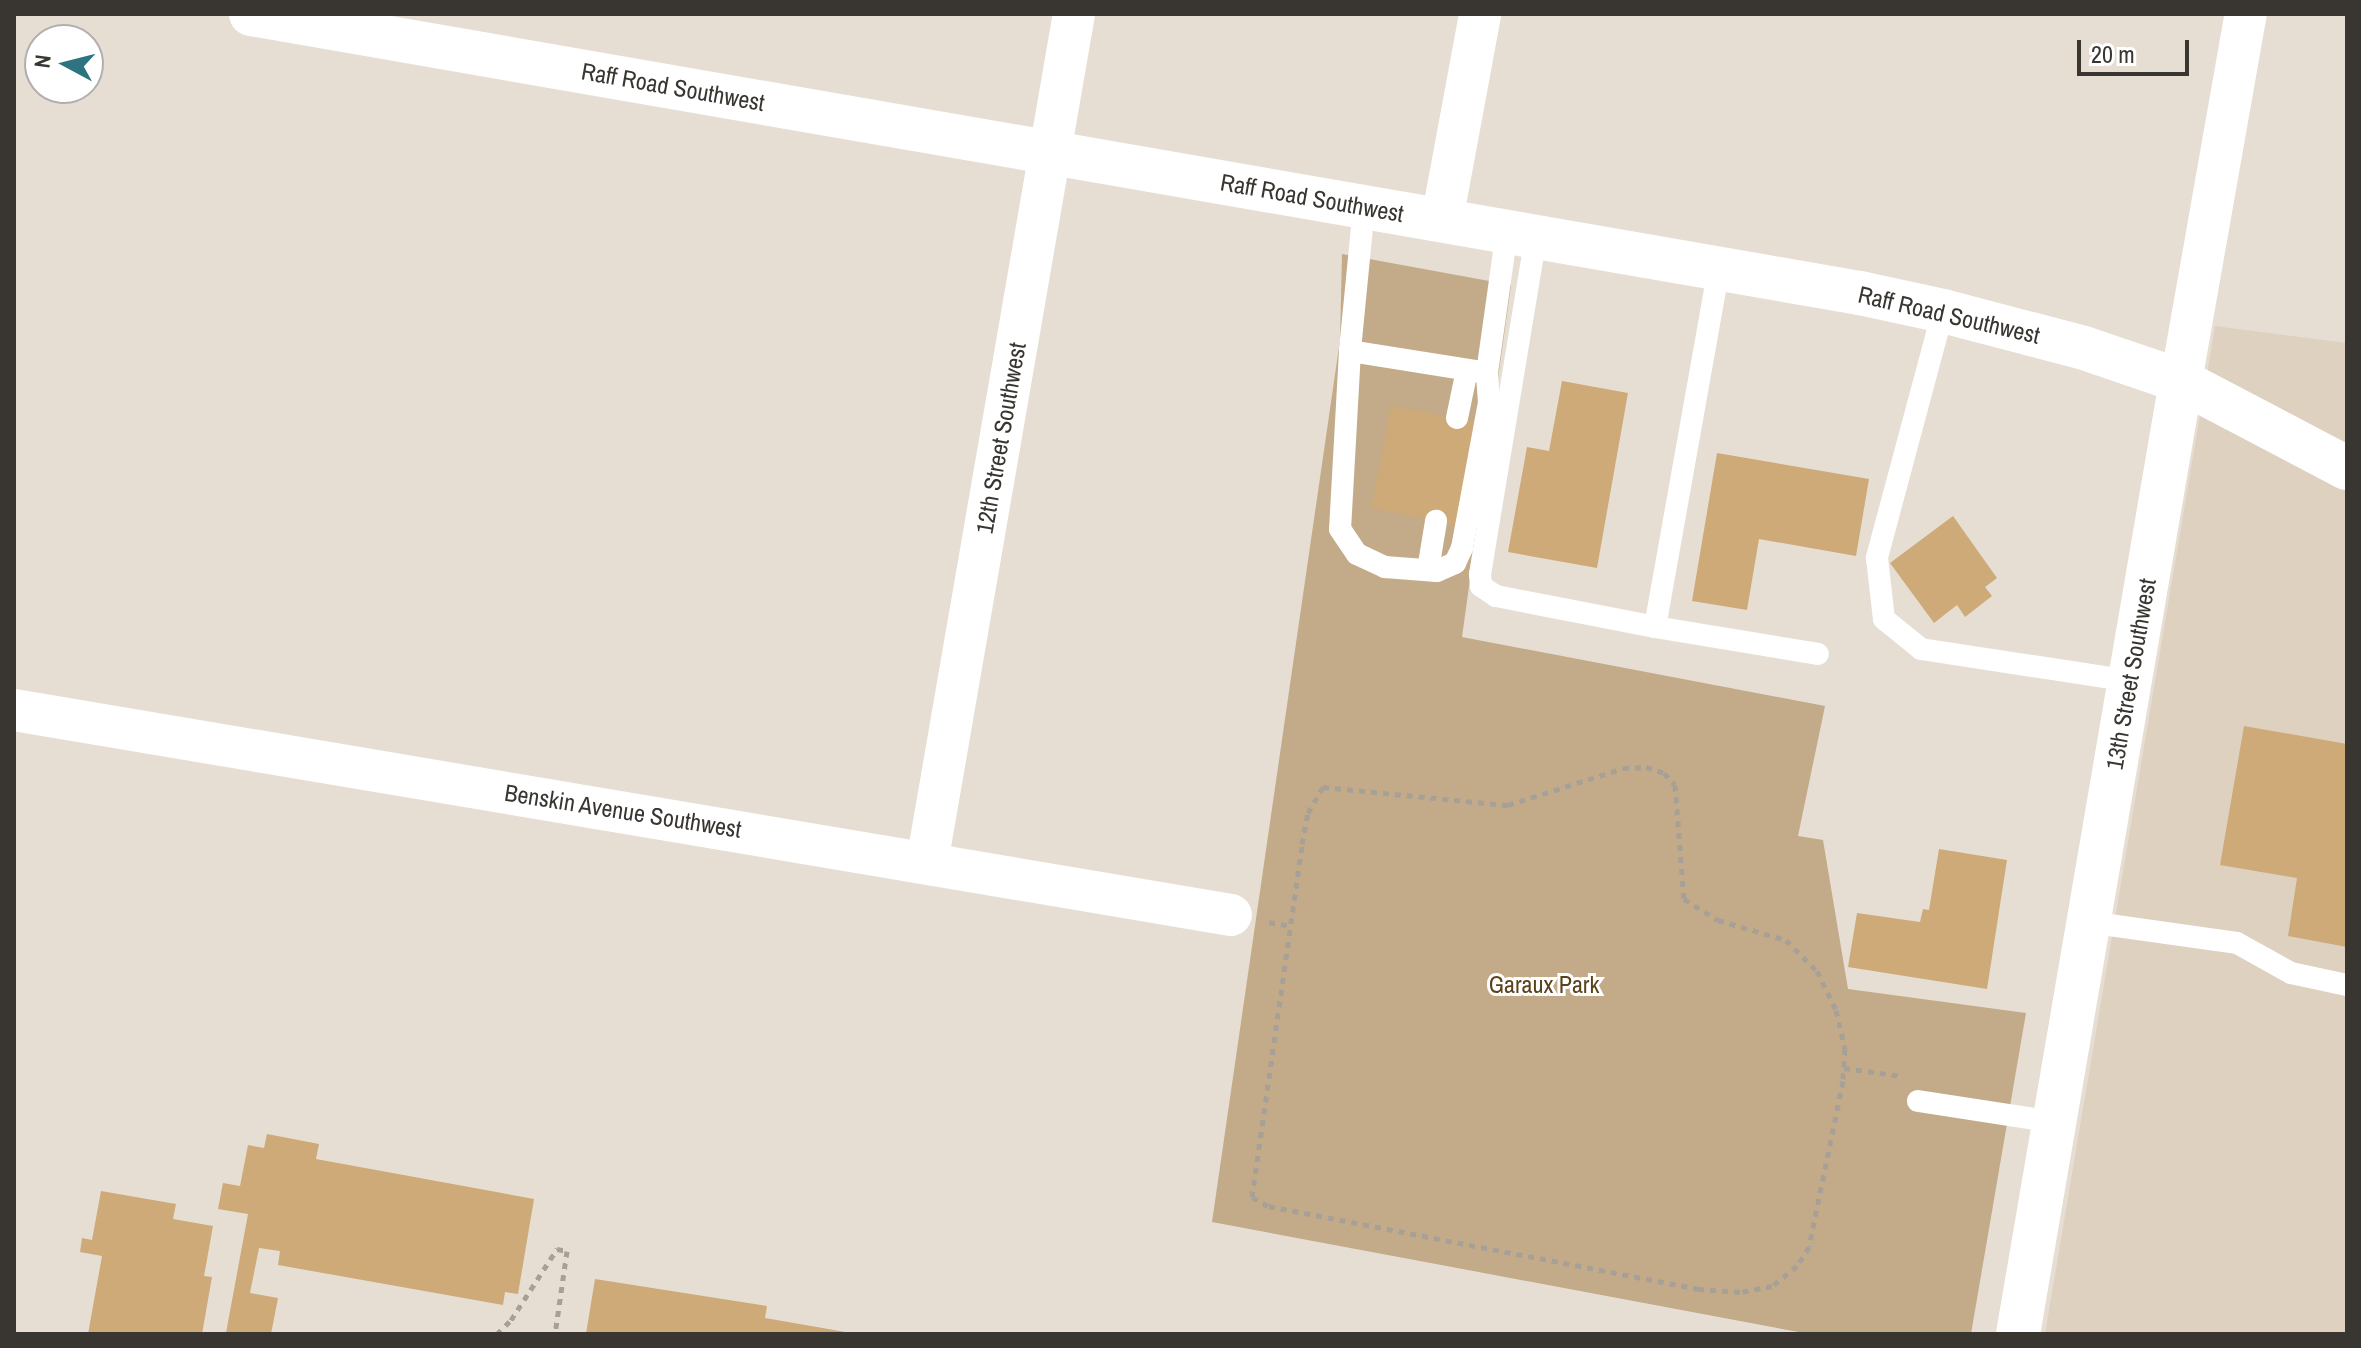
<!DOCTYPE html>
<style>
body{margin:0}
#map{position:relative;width:2361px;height:1348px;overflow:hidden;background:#e6ded3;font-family:"Archivo Narrow",sans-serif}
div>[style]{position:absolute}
.built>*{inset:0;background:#ded1c0}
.green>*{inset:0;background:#c3ab89}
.building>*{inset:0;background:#cdaa78}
.path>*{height:5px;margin-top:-2.5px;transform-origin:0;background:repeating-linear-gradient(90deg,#a6a097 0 6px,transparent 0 12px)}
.service>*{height:22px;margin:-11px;padding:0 11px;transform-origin:11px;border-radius:11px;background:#fff}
.minor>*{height:42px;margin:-21px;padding:0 21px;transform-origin:21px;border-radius:21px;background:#fff}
.tertiary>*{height:44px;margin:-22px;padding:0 22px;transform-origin:22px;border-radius:22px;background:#fff}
.secondary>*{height:44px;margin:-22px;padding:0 22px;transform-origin:22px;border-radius:22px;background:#fff}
span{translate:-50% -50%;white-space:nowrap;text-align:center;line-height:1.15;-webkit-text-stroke:6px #fff;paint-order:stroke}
.street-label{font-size:24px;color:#393632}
.park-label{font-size:24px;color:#5b421b}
.frame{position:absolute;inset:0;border:16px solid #393632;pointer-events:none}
.north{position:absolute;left:24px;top:24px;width:80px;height:80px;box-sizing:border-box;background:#fff;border:2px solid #b0afad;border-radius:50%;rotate:277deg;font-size:22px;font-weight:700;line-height:32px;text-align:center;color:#393632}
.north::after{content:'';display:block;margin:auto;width:28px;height:36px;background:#2d7381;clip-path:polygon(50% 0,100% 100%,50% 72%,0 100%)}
.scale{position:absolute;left:2077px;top:40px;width:112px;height:36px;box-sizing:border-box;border:4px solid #393632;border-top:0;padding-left:10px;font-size:24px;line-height:28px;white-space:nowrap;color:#393632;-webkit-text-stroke:6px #fff;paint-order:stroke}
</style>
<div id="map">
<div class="built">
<div style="clip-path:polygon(2215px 326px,2347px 343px,2347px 1334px,2045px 1334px)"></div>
</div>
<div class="green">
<div style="clip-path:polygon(1342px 254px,1511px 285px,1462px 637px,1825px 706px,1798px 836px,1823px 840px,1848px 989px,2026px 1013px,1971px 1334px,1809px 1334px,1212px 1222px,1340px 340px)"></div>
</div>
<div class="building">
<div style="clip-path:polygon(1562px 381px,1628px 393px,1597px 568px,1508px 552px,1527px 447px,1549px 451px)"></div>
<div style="clip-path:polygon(1391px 406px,1476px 422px,1457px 525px,1371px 508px)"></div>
<div style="clip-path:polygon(1717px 453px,1869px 479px,1856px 556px,1759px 539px,1747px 610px,1692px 601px)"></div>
<div style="clip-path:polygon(1953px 516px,1997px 578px,1985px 587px,1992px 596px,1965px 617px,1957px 605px,1934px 623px,1890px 563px)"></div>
<div style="clip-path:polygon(2244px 726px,2347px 744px,2347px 947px,2288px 936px,2297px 878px,2220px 865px)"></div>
<div style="clip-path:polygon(1939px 849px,2007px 860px,1987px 989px,1848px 967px,1857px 913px,1920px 922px,1923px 909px,1929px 910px)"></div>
<div style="clip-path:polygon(267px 1134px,319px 1144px,316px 1159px,534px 1199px,518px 1294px,505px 1292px,503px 1305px,278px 1265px,280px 1251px,259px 1248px,250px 1293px,278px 1298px,271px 1334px,226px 1333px,248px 1214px,218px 1209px,223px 1183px,240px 1186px,248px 1145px,264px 1148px)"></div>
<div style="clip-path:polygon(101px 1191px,176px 1204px,173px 1219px,213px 1226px,204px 1276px,212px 1277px,202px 1334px,88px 1334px,102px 1256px,80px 1252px,82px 1238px,92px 1240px)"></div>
<div style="clip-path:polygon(595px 1279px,767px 1306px,765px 1318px,857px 1334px,586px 1334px)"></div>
</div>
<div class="path">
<div style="left:1646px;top:767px;width:19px;rotate:18deg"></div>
<div style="left:1664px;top:773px;width:16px;rotate:47deg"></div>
<div style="left:1675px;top:785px;width:114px;rotate:85.5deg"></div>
<div style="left:1684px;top:899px;width:40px;rotate:32deg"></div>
<div style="left:1718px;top:920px;width:71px;rotate:16.4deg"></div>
<div style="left:1786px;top:940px;width:44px;rotate:45deg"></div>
<div style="left:1817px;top:971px;width:43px;rotate:64deg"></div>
<div style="left:1836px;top:1010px;width:40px;rotate:77deg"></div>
<div style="left:1845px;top:1049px;width:32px;rotate:94deg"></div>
<div style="left:1843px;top:1081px;width:169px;rotate:101.6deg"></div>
<div style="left:1809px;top:1247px;width:22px;rotate:122deg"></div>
<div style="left:1797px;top:1266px;width:32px;rotate:141deg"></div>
<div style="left:1772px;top:1286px;width:33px;rotate:169deg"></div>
<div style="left:1740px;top:1292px;width:41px;rotate:-175.8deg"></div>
<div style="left:1699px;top:1289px;width:439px;rotate:-169.1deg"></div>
<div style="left:1268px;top:1206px;width:18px;rotate:-151deg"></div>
<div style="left:1252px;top:1197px;width:357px;rotate:-81.9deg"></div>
<div style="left:1302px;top:844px;width:32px;rotate:-79deg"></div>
<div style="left:1308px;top:813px;width:30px;rotate:-60deg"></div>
<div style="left:1323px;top:787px;width:186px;rotate:5.6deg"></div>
<div style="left:1508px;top:805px;width:121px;rotate:-17.8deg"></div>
<div style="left:1623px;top:768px;width:23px;rotate:-2deg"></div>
<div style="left:1269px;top:922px;width:23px;rotate:10deg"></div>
<div style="left:1844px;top:1068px;width:59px;rotate:7.9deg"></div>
<div style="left:497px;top:1334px;width:20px;rotate:-45deg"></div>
<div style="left:511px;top:1320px;width:85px;rotate:-57.1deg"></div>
<div style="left:557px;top:1249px;width:10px;rotate:11deg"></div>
<div style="left:567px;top:1251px;width:84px;rotate:98.2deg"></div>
</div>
<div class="service">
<div style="left:1364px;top:207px;width:145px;rotate:95.6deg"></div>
<div style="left:1350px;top:351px;width:178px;rotate:93.2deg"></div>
<div style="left:1340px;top:529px;width:30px;rotate:56deg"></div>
<div style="left:1357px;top:554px;width:31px;rotate:25deg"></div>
<div style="left:1385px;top:567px;width:52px;rotate:4.4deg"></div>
<div style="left:1437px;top:571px;width:20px;rotate:-24deg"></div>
<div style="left:1455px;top:563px;width:17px;rotate:-65deg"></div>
<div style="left:1462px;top:548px;width:147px;rotate:-79.5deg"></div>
<div style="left:1489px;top:403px;width:30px;rotate:-94deg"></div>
<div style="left:1487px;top:373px;width:143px;rotate:-82deg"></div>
<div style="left:1536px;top:236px;width:343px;rotate:99.4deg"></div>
<div style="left:1480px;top:574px;width:12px;rotate:85deg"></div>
<div style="left:1481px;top:586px;width:18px;rotate:34deg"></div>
<div style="left:1496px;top:596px;width:162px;rotate:11deg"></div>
<div style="left:1655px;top:627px;width:365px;rotate:-79.9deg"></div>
<div style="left:1943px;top:311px;width:256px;rotate:105deg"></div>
<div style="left:1877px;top:558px;width:61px;rotate:83.5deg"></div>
<div style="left:1884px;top:619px;width:48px;rotate:39deg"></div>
<div style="left:1921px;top:649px;width:211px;rotate:8.7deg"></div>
<div style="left:1350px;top:351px;width:139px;rotate:9.1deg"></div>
<div style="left:1457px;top:418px;width:49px;rotate:-78.2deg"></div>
<div style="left:1428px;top:570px;width:50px;rotate:-80.7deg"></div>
<div style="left:1655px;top:627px;width:165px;rotate:9.4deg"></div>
<div style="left:2088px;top:922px;width:150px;rotate:8deg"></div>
<div style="left:2237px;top:943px;width:62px;rotate:29.1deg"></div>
<div style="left:2291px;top:973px;width:57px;rotate:12.1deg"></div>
<div style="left:1918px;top:1101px;width:138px;rotate:8.8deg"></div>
</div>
<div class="minor">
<div style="left:1442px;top:220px;width:209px;rotate:-79.5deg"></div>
<div style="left:2181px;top:381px;width:373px;rotate:-80deg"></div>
<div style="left:14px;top:710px;width:1234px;rotate:9.56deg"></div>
<div style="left:927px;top:863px;width:862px;rotate:-80.18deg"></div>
</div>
<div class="tertiary">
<div style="left:2018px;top:1334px;width:967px;rotate:-80.29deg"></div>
</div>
<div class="secondary">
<div style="left:251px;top:14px;width:1633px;rotate:9.84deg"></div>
<div style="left:1860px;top:293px;width:85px;rotate:12.2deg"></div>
<div style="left:1943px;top:311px;width:146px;rotate:14.7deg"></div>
<div style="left:2084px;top:348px;width:102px;rotate:18.8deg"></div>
<div style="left:2181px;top:381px;width:187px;rotate:27.7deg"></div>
</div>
<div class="street-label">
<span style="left:673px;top:87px;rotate:10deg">Raff Road Southwest</span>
<span style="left:1312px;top:198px;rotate:10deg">Raff Road Southwest</span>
<span style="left:1949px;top:315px;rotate:13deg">Raff Road Southwest</span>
<span style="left:1001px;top:438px;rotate:-80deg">12th Street Southwest</span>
<span style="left:2131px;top:674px;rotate:-80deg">13th Street Southwest</span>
<span style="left:623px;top:811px;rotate:9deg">Benskin Avenue Southwest</span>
</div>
<div class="park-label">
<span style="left:1544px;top:985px">Garaux Park</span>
</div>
<div class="frame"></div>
<div class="north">N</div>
<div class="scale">20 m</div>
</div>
